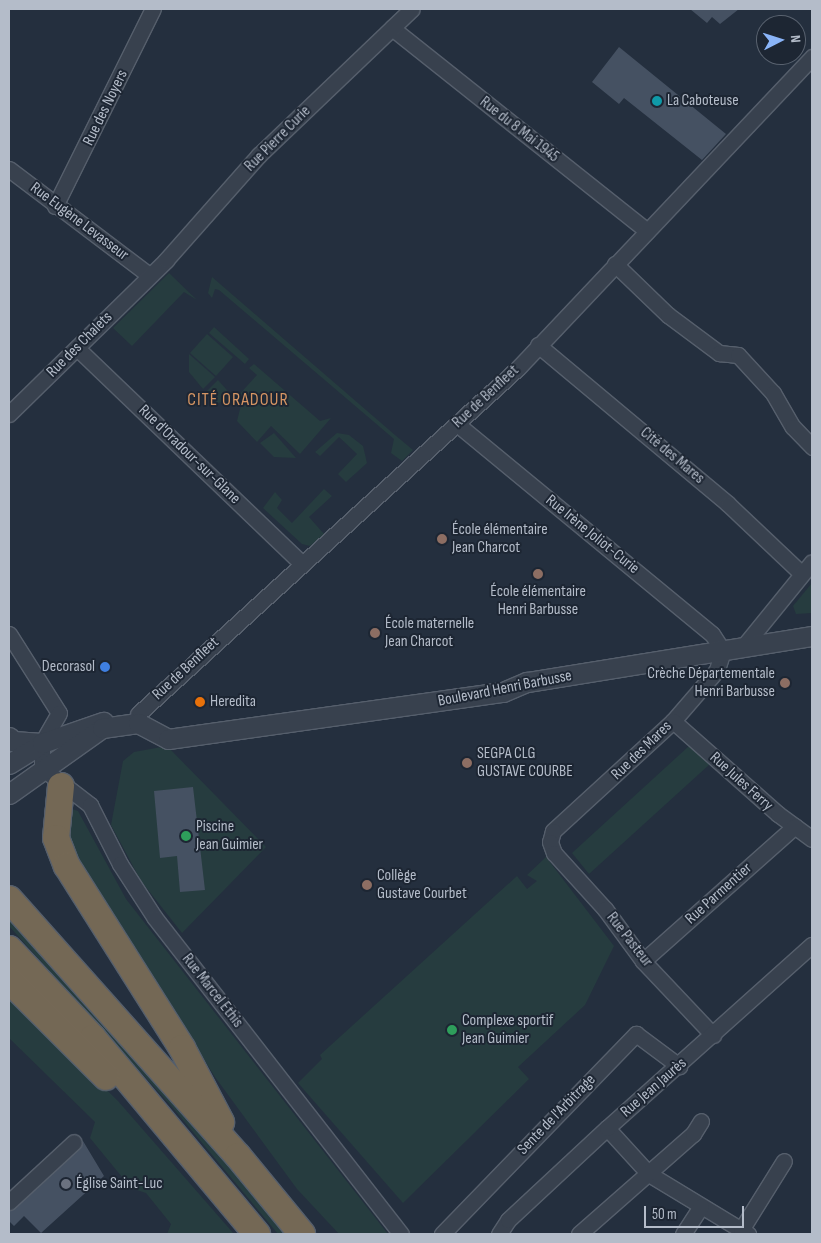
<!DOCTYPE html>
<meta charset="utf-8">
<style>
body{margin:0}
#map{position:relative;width:821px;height:1243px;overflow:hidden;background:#242f3e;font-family:"Sofia Sans Condensed",sans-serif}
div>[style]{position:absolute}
.green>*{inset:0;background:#263c3f}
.building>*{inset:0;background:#455162}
.roads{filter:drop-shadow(1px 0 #565f6c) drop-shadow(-1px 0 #565f6c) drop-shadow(0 1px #565f6c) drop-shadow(0 -1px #565f6c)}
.minor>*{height:15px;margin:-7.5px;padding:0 7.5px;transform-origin:7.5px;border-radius:7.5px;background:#38414e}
.tertiary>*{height:19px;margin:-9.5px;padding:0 9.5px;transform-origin:9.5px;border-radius:9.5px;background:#38414e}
.motorway>*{height:26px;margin:-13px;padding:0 13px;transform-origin:13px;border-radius:13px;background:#746855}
.dots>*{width:14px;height:14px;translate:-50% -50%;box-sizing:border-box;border:2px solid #1d2633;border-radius:50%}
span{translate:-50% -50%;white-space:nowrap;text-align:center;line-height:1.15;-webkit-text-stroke:4px #1d2633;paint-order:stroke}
.poi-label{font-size:16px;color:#b4bcc9}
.left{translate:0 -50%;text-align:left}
.right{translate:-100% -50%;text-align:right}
.street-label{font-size:16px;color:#b4bcc9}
.neighbourhood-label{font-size:18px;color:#d59563;letter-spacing:1px}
.frame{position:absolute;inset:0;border:10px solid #b4bcc9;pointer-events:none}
.north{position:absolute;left:756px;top:15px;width:50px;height:50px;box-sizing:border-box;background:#1d2633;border:1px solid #59626f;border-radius:50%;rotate:85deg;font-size:14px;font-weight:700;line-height:20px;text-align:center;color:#b4bcc9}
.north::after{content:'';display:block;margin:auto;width:18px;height:22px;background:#8ab4f8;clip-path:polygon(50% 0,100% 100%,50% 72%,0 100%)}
.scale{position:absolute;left:644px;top:1206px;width:100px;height:22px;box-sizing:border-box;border:2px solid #b4bcc9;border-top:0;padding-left:6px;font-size:15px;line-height:18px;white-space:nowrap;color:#b4bcc9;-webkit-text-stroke:4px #1d2633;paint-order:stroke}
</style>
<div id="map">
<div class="green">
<div style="clip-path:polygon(169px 273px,197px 300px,184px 292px,132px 346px,113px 328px)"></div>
<div style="clip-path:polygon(212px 277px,395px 435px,413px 450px,402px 461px,391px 453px,394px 439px,219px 290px,215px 289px,212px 298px,208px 293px)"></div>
<div style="clip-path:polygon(214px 327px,249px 359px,245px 364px,209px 333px)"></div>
<div style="clip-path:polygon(207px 334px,233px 357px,216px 376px,190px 353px)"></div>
<div style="clip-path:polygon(189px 354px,215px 377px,203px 389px,189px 372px)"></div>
<div style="clip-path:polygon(254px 364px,320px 421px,331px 418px,300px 454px,271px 426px,257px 442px,237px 421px,242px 401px,237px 397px,257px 375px,249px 368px)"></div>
<div style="clip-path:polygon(218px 380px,234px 398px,218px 403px,206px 392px)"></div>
<div style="clip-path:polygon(274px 433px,296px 458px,274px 457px,260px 443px)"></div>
<div style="clip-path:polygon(337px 433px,349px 435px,363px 446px,367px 463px,346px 482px,338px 474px,357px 454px,339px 437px,320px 456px,315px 452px)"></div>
<div style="clip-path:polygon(324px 489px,332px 496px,309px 517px,324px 534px,310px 546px,302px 544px,263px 508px,275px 492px,282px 500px,277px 508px,292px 523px)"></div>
<div style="clip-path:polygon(812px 583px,812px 613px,796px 614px,793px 606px)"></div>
<div style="clip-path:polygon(167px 746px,266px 847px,182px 933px,141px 881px,111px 825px,123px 761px,134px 752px)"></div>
<div style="clip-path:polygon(689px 746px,710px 764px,589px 874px,572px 853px)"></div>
<div style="clip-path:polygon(72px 809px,78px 811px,126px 899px,388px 1234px,339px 1234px,297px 1189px,215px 1077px,73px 852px,69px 835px)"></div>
<div style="clip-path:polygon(546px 857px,614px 946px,585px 1005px,518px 1067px,529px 1079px,403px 1203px,298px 1083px,322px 1059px,320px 1055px,517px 876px,527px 889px,537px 881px,527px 875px)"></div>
<div style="clip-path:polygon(9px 919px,177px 1104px,285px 1234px,278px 1234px,173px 1108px,9px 926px)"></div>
<div style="clip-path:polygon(9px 994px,118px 1101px,234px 1234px,167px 1234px,171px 1224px,146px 1193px,131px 1188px,90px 1138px,95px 1122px,9px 1038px)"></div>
</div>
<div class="building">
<div style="clip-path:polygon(690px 9px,739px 9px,720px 24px,712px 17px,707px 23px)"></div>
<div style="clip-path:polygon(619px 47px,726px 134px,702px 160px,624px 98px,619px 104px,592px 82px)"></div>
<div style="clip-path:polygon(193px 787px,205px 890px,180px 892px,177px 856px,160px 858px,154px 791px)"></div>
<div style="clip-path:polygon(83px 1141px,104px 1176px,41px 1233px,24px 1216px,14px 1226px,9px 1221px,9px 1211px,80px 1149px)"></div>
</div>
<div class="roads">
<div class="minor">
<div style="left:392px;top:28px;width:326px;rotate:38.5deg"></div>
<div style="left:9px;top:169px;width:176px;rotate:37.1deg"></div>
<div style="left:55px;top:206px;width:220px;rotate:-63.6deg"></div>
<div style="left:615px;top:264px;width:74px;rotate:43.9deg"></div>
<div style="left:668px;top:315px;width:64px;rotate:36.7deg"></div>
<div style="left:719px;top:353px;width:19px;rotate:6deg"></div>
<div style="left:738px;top:355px;width:52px;rotate:47.4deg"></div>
<div style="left:773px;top:393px;width:39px;rotate:60deg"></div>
<div style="left:793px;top:427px;width:28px;rotate:46deg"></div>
<div style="left:538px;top:345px;width:248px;rotate:39.9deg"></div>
<div style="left:728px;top:504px;width:100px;rotate:43.4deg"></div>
<div style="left:77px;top:348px;width:310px;rotate:43.8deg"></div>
<div style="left:9px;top:414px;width:220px;rotate:-44.4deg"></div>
<div style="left:166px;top:260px;width:140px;rotate:-48.5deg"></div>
<div style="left:259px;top:155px;width:211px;rotate:-43.7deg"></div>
<div style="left:457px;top:424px;width:330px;rotate:39.5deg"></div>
<div style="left:712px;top:634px;width:20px;rotate:57deg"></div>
<div style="left:723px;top:651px;width:20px;rotate:108deg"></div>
<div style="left:717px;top:670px;width:67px;rotate:130.8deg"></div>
<div style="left:673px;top:721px;width:163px;rotate:137.5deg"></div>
<div style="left:553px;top:831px;width:11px;rotate:105deg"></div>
<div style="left:550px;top:842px;width:12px;rotate:70deg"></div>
<div style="left:554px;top:853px;width:76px;rotate:47.7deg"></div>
<div style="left:605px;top:909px;width:64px;rotate:53.8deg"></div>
<div style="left:643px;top:961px;width:102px;rotate:46.6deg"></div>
<div style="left:9px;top:634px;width:93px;rotate:57.7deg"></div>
<div style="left:59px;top:713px;width:34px;rotate:120deg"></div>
<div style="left:42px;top:743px;width:25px;rotate:90deg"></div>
<div style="left:42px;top:768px;width:61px;rotate:37.6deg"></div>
<div style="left:90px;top:805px;width:66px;rotate:63deg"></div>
<div style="left:120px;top:864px;width:64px;rotate:57.1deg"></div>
<div style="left:155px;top:918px;width:400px;rotate:52.1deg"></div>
<div style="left:743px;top:647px;width:109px;rotate:-50.9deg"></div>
<div style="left:138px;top:714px;width:515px;rotate:-42.33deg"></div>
<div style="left:519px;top:367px;width:427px;rotate:-46.6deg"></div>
<div style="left:673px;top:721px;width:140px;rotate:41.5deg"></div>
<div style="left:778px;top:814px;width:42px;rotate:36.3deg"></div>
<div style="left:643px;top:961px;width:203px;rotate:-41.6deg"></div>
<div style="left:607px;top:1128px;width:62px;rotate:47.6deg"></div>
<div style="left:649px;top:1174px;width:116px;rotate:31.2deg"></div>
<div style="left:9px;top:1202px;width:88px;rotate:-42.7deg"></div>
<div style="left:741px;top:1230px;width:81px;rotate:-58.1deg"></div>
<div style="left:442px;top:1234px;width:279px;rotate:-45.9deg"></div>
<div style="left:636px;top:1034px;width:54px;rotate:36.7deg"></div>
<div style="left:499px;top:1234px;width:17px;rotate:-57deg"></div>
<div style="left:508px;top:1220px;width:135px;rotate:-42.9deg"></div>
<div style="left:607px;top:1128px;width:275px;rotate:-41.8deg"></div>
<div style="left:579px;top:1234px;width:152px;rotate:-41.3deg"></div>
<div style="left:693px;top:1134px;width:15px;rotate:-58deg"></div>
<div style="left:683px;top:1234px;width:33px;rotate:-57deg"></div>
</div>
<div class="tertiary">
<div style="left:9px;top:737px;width:6px;rotate:45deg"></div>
<div style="left:13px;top:741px;width:29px;rotate:4deg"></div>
<div style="left:9px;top:764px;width:39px;rotate:-32deg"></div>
<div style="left:42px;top:743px;width:65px;rotate:-19deg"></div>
<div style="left:9px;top:794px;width:114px;rotate:-35.4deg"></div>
<div style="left:102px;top:728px;width:36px;rotate:-8deg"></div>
<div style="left:138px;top:723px;width:34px;rotate:28deg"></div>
<div style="left:168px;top:739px;width:338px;rotate:-8deg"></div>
<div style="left:503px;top:692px;width:26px;rotate:-23deg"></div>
<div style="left:527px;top:682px;width:289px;rotate:-9.2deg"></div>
</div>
<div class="motorway">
<div style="left:61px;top:786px;width:52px;rotate:95.5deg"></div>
<div style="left:56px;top:838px;width:30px;rotate:69deg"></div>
<div style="left:67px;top:866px;width:215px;rotate:57.7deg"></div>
<div style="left:182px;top:1048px;width:84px;rotate:62.2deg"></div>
<div style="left:9px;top:899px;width:344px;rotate:48.3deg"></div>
<div style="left:238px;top:1156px;width:101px;rotate:50.6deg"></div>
<div style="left:9px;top:949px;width:122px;rotate:46.7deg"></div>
<div style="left:93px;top:1038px;width:256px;rotate:50.1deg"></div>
<div style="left:9px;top:980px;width:137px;rotate:45deg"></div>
</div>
</div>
<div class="dots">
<div style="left:657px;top:101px;background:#0f9aa8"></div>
<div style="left:442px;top:539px;background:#8d6e63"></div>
<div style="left:538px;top:574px;background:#8d6e63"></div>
<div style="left:375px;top:633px;background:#8d6e63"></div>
<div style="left:105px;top:667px;background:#3f7fe0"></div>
<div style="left:785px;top:683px;background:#8d6e63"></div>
<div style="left:200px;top:702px;background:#e8710a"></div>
<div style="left:467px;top:763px;background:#8d6e63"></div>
<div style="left:186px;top:836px;background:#2e9e5b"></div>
<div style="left:367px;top:885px;background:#8d6e63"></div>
<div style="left:452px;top:1030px;background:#2e9e5b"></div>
<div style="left:66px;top:1184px;background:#6b7280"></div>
</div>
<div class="poi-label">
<span class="left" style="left:667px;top:101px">La Caboteuse</span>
<span class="left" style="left:452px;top:539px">École élémentaire<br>Jean Charcot</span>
<span style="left:538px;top:601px">École élémentaire<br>Henri Barbusse</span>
<span class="left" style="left:385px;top:633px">École maternelle<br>Jean Charcot</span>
<span class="right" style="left:95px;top:667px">Decorasol</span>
<span class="right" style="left:775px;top:683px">Crèche Départementale<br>Henri Barbusse</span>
<span class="left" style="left:210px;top:702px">Heredita</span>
<span class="left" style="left:477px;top:763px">SEGPA CLG<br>GUSTAVE COURBE</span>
<span class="left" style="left:196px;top:836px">Piscine<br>Jean Guimier</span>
<span class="left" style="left:377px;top:885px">Collège<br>Gustave Courbet</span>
<span class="left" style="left:462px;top:1030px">Complexe sportif<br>Jean Guimier</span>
<span class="left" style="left:76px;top:1184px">Église Saint-Luc</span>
</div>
<div class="street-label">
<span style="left:106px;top:108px;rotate:-64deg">Rue des Noyers</span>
<span style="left:519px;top:130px;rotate:38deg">Rue du 8 Mai 1945</span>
<span style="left:278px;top:139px;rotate:-45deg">Rue Pierre Curie</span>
<span style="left:79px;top:222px;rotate:37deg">Rue Eugène Levasseur</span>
<span style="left:80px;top:345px;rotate:-45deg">Rue des Chalets</span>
<span style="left:486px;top:397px;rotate:-43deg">Rue de Benfleet</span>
<span style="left:189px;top:455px;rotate:44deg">Rue d'Oradour-sur-Glane</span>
<span style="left:672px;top:456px;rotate:40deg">Cité des Mares</span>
<span style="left:592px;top:535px;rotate:39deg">Rue Irène Joliot-Curie</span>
<span style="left:186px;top:669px;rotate:-43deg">Rue de Benfleet</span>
<span style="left:505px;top:689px;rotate:-11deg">Boulevard Henri Barbusse</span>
<span style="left:642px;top:751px;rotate:-44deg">Rue des Mares</span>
<span style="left:741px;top:782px;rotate:42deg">Rue Jules Ferry</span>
<span style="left:719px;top:894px;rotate:-42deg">Rue Parmentier</span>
<span style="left:629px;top:940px;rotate:52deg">Rue Pasteur</span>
<span style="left:212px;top:991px;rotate:52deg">Rue Marcel Ethis</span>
<span style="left:654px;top:1088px;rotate:-41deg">Rue Jean Jaurès</span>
<span style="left:557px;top:1115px;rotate:-46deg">Sente de l'Arbitrage</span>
</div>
<div class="neighbourhood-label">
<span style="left:238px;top:400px">CITÉ ORADOUR</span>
</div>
<div class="frame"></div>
<div class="north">N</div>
<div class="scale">50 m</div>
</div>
